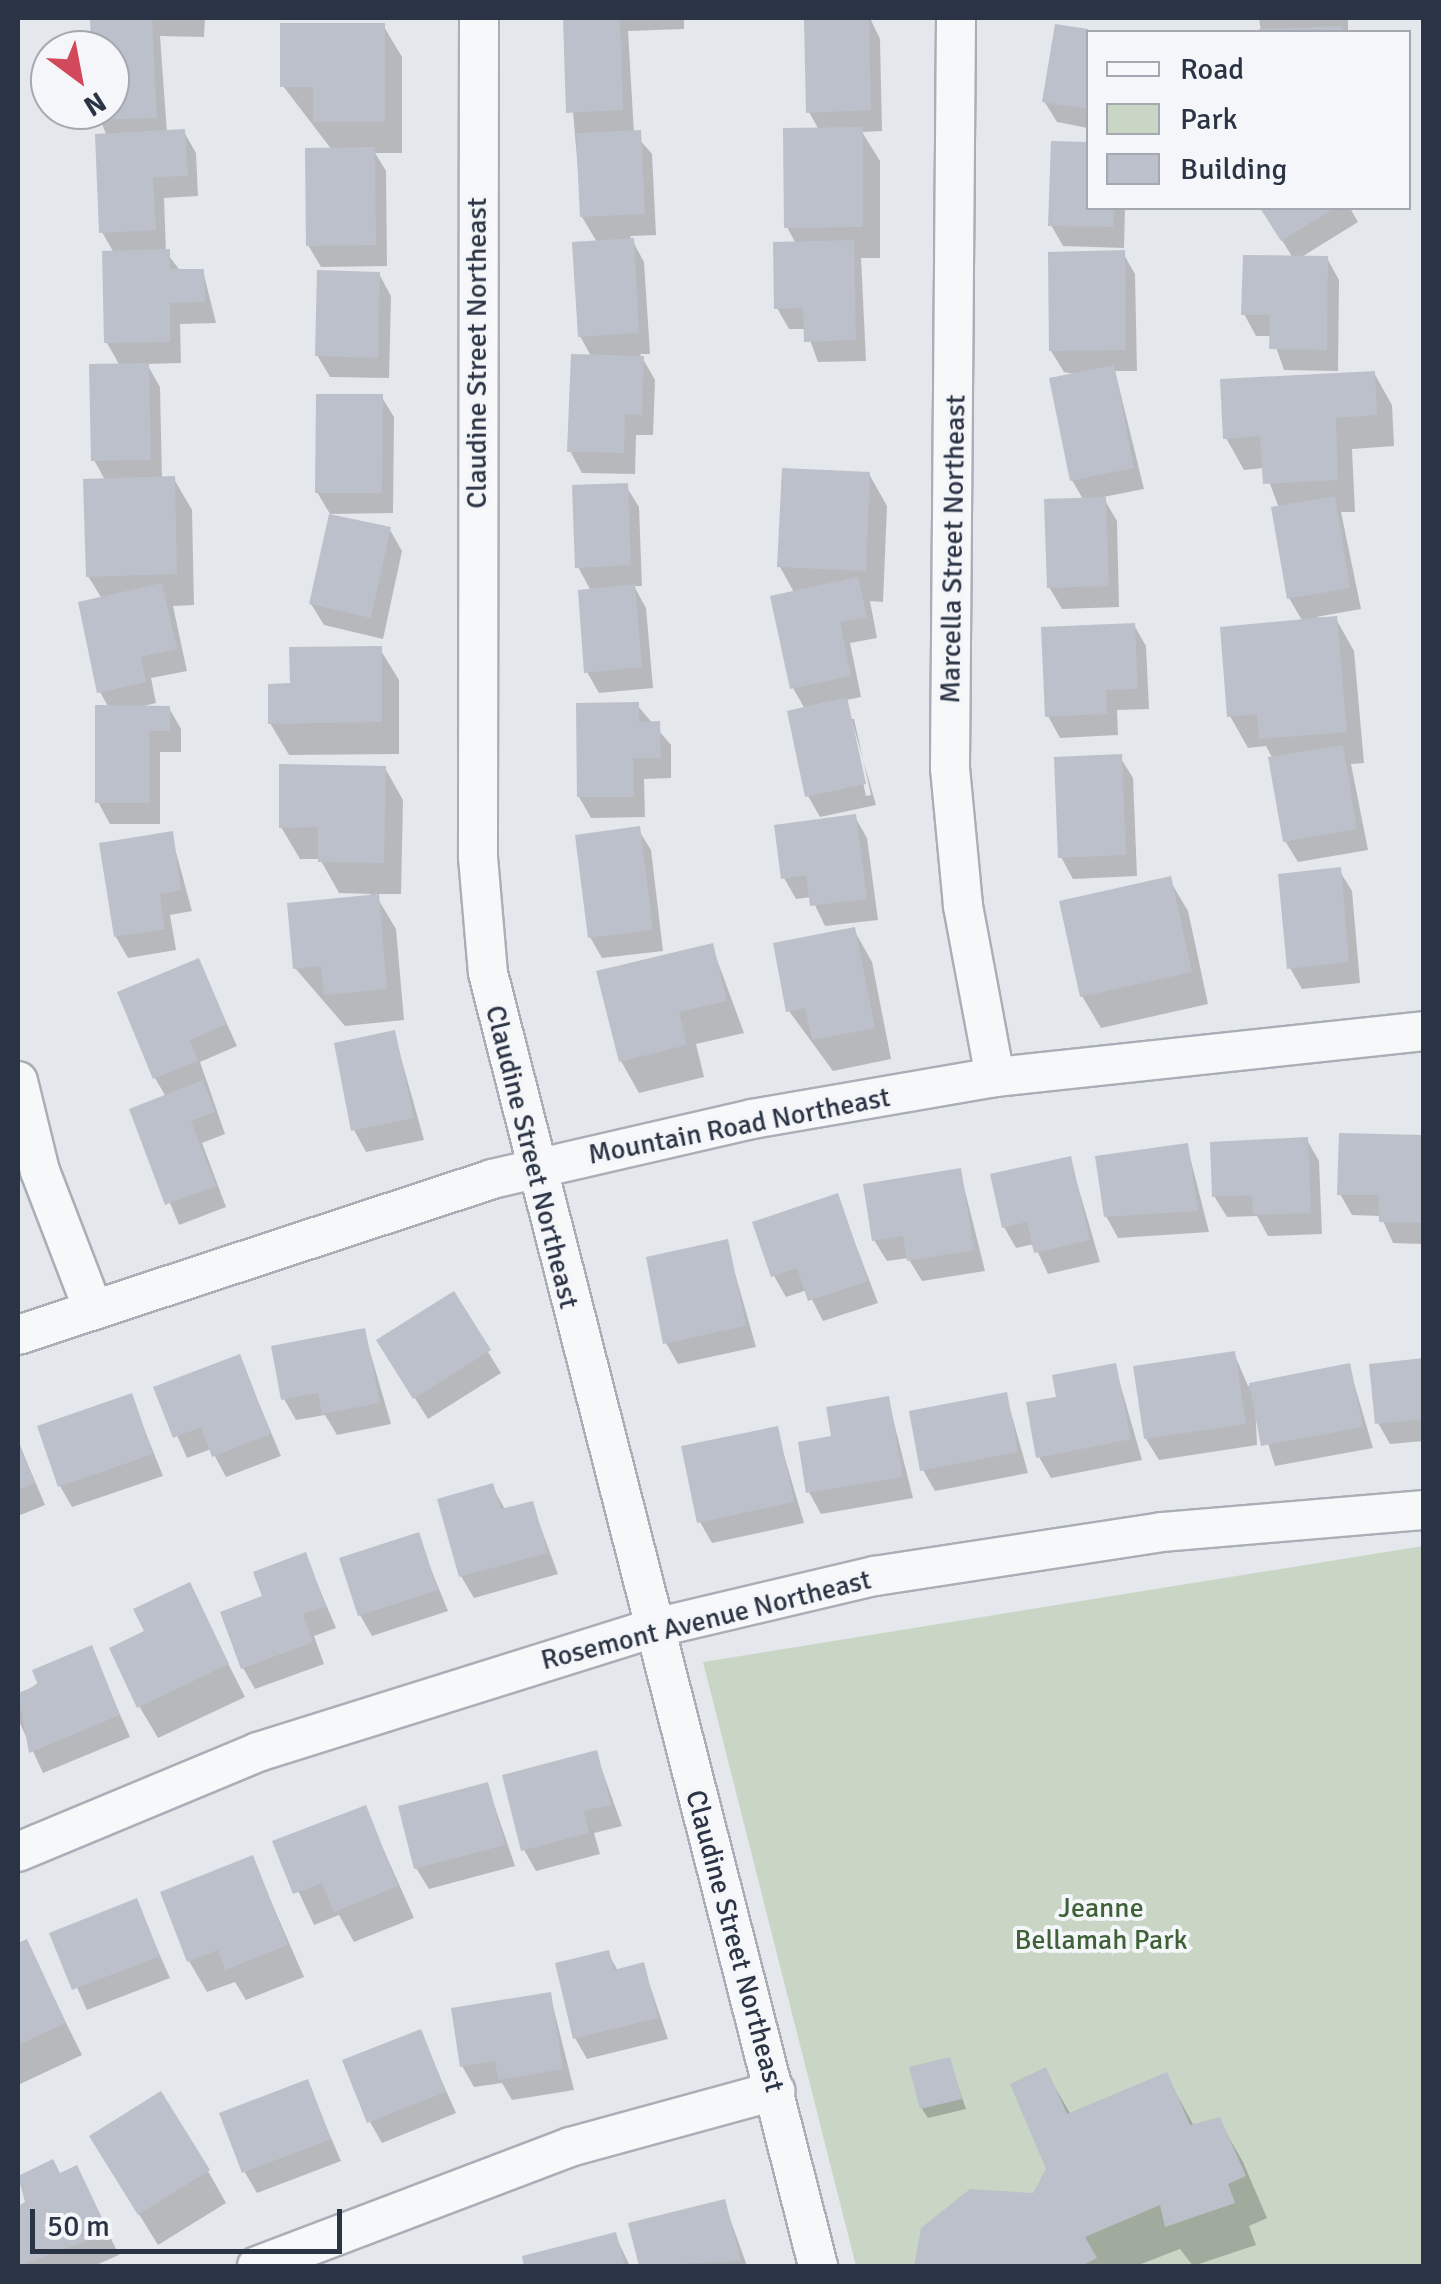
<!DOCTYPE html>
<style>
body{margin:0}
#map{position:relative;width:1441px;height:2284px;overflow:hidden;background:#e4e7ec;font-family:Signika,sans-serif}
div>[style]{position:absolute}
.green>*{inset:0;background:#c9d6c5}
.shadow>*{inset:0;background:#0003}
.building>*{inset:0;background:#bbc0ca}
.roads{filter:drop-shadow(2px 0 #a9aeb7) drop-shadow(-2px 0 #a9aeb7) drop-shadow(0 2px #a9aeb7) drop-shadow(0 -2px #a9aeb7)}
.street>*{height:38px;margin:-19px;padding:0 19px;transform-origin:19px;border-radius:19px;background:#f7f8fa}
span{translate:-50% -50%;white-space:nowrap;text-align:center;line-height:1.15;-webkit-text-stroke:8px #f4f6f9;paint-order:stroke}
.street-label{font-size:28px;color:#2b3445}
.park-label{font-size:28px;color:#3f6138}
.frame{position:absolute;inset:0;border:20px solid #2b3445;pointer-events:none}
.legend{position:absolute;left:1086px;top:30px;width:325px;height:180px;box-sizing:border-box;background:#f4f6f9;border:2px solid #a4a8b1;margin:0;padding:12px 18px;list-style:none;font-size:30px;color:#2b3445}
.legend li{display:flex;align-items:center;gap:20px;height:50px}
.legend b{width:50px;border:2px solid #a4a8b1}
.north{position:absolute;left:30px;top:30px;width:100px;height:100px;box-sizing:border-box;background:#f4f6f9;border:2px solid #a4a8b1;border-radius:50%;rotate:148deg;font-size:28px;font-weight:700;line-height:40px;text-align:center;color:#2b3445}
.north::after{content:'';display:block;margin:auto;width:35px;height:45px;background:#d1495b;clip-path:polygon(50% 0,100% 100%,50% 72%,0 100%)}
.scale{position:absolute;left:30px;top:2209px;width:312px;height:45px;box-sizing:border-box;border:5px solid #2b3445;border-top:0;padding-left:12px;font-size:30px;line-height:35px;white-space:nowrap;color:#2b3445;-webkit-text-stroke:8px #f4f6f9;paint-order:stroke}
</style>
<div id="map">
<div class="green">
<div style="clip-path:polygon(1423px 1546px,1423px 2266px,856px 2266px,703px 1662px)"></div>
</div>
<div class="shadow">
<div style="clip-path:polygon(105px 18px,205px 18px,204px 37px,160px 36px,167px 133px,184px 132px,196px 153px,198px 196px,164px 198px,166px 252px,181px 272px,203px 271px,216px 323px,180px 324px,181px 363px,147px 364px,160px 387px,162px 479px,174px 479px,192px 510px,194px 605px,173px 606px,187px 671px,151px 678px,156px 703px,144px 706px,169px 708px,181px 729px,181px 752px,160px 752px,160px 824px,110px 824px,98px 802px,109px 708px,100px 692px,102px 599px,88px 576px,105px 480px,94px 460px,120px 366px,107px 343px,114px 253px,102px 232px,107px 136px,96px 110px,110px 110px,110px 50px,94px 50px)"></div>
<div style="clip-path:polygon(565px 18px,684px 18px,684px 29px,628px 31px,634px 133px,652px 154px,656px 235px,630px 236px,644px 262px,650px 354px,640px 354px,655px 380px,653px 435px,636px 435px,635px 474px,582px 473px,570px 451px,592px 358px,580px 336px,597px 242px,582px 217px)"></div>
<div style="clip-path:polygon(806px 18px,870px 18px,880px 39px,882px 131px,862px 132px,880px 161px,880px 258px,861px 258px,866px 361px,818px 362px,806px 329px,789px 329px,777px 308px,796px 244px,787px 227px,819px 130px,809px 112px)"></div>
<div style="clip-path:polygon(1259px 18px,1348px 18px,1348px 32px,1261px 32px)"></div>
<div style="clip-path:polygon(383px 25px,402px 57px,402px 153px,375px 153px,386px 171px,387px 266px,321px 267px,308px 245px,332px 150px,283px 86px)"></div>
<div style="clip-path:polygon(1057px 27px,1092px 32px,1088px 128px,1057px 122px,1044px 101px)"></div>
<div style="clip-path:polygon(1053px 143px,1088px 144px,1088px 208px,1125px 208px,1124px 248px,1063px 246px,1051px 225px)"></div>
<div style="clip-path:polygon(1262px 208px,1350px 208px,1358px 222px,1300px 258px,1327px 258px,1339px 280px,1338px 371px,1284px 370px,1272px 336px,1256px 336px,1244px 314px,1293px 258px)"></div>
<div style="clip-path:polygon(1123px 253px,1135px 274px,1137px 371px,1115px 371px,1144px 489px,1103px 497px,1117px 521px,1119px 607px,1062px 609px,1049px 587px,1084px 501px,1072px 480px,1080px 375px,1064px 372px,1051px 351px)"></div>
<div style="clip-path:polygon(379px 274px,391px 296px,389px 378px,330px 377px,317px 355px)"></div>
<div style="clip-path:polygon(1374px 373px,1392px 405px,1394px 446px,1352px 449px,1355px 512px,1341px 512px,1361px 609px,1316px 617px,1336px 619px,1354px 651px,1364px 763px,1351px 764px,1368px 850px,1298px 862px,1285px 841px,1273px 759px,1266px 746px,1248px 748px,1230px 716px,1303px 622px,1289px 598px,1279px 508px,1264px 468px,1244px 470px,1226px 438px)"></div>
<div style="clip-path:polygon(381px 396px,394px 417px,393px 513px,330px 514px,317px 492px)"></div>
<div style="clip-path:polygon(evenodd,869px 474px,887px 506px,883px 602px,870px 601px,877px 638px,850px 643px,861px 697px,846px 700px,876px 805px,820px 817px,808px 796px,805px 709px,793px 688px,795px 594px,780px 567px,869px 474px,849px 719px,854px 719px,871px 795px,866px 796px,849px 719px)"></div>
<div style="clip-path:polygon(626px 486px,639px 507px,642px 586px,634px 586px,646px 608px,653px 688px,599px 693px,587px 672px,591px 591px,578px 567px)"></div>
<div style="clip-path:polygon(390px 530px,402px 551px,383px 639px,324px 625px,311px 604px)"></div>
<div style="clip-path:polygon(1134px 625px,1146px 646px,1149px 709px,1117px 710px,1118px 735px,1060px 738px,1048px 716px)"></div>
<div style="clip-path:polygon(380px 649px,399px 680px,399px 754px,289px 755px,270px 723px,292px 686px)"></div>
<div style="clip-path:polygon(637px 705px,671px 745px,671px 778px,644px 779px,645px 817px,591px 818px,579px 797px)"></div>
<div style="clip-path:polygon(1120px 757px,1133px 778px,1137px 876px,1073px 879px,1061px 857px)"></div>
<div style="clip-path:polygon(385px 768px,403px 800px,401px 894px,375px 894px,396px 929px,404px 1020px,345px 1026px,295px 968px,371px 894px,339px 893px,320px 859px,300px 859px,281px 827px)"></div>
<div style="clip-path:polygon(855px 817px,867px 838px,878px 920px,825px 926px,811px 897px,796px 899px,784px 878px)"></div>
<div style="clip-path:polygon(638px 829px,651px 850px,663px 951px,602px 958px,590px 937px)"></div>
<div style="clip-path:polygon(171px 834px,192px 911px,170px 915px,176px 950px,128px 958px,116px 937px)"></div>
<div style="clip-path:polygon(1339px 870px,1352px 891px,1360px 983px,1302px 989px,1290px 968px)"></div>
<div style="clip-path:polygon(1169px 879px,1188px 911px,1208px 1004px,1101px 1028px,1082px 996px)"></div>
<div style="clip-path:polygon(854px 930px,872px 962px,891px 1059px,833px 1071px,789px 1011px)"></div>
<div style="clip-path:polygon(712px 946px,744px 1033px,696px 1044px,704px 1077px,639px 1093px,621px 1061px)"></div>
<div style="clip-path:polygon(198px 961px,237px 1046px,200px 1062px,225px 1134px,202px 1143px,226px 1207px,179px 1225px,132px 1110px,166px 1097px,155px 1078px)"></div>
<div style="clip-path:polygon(394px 1033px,424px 1140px,366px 1152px,354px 1130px)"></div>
<div style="clip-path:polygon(1423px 1138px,1424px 1244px,1393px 1243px,1381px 1216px,1352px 1215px,1340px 1194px)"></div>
<div style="clip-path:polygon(1307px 1140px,1319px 1161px,1322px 1234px,1268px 1236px,1257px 1216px,1227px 1217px,1214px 1196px)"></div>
<div style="clip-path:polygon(1187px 1145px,1209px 1232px,1118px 1238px,1106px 1216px)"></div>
<div style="clip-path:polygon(1070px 1159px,1100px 1262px,1048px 1274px,1034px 1244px,1016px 1248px,1004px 1227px)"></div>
<div style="clip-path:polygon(960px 1171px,985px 1271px,922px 1281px,908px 1258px,887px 1261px,874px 1240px)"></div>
<div style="clip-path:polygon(837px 1196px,878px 1303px,823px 1321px,807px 1290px,786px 1297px,774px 1276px)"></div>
<div style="clip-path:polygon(726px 1242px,756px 1347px,678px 1364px,666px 1343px)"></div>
<div style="clip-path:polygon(453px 1295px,501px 1373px,428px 1419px,392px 1362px)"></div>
<div style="clip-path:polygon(364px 1331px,391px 1424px,337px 1435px,325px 1415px,296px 1420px,284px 1399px)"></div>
<div style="clip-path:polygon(1234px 1353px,1248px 1386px,1349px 1366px,1373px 1448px,1275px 1466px,1255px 1402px,1257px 1445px,1159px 1460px,1146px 1439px)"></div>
<div style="clip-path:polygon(239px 1357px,281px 1456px,226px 1477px,211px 1449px,187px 1458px,156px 1388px)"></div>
<div style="clip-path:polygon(1424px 1361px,1424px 1441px,1390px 1444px,1378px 1423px)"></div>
<div style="clip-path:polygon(1115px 1366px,1142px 1460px,1051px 1478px,1039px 1457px,1059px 1398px)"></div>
<div style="clip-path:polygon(1006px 1395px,1028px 1473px,935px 1491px,923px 1470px)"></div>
<div style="clip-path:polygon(131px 1396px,163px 1476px,72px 1507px,60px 1486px)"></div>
<div style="clip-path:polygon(888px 1399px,913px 1498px,821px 1514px,809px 1492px,834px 1438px)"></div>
<div style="clip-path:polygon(776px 1428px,804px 1523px,712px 1543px,700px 1522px)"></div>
<div style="clip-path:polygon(18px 1441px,45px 1505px,18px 1516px)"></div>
<div style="clip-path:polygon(492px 1486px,506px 1511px,532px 1504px,558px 1574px,474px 1598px,461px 1576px)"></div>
<div style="clip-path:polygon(417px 1535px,448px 1611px,372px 1636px,360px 1615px)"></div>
<div style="clip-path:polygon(305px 1555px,336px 1628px,314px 1636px,324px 1664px,255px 1689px,243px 1668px,265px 1598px)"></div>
<div style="clip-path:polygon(189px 1586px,245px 1697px,158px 1738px,139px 1706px)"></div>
<div style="clip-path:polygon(91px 1649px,130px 1737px,43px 1773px,18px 1719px,18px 1696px)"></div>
<div style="clip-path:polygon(596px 1753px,622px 1826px,594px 1833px,600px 1854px,536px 1871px,524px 1850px)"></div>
<div style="clip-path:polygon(487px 1784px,515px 1866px,429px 1889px,416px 1868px)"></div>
<div style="clip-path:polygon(365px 1808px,414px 1918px,354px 1942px,339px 1915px,314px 1925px,276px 1843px)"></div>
<div style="clip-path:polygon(252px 1858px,304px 1977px,246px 2000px,235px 1982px,207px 1992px,189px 1961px)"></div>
<div style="clip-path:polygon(136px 1901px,170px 1978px,87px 2010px,53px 1934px)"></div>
<div style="clip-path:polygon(26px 1942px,82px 2055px,18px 2085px,18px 1946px)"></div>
<div style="clip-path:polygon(608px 1953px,618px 1971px,643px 1965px,668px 2039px,587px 2059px,575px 2038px)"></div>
<div style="clip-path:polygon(550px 1994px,574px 2090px,512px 2100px,502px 2083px,474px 2087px,462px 2066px)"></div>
<div style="clip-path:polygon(420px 2032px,456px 2113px,382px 2143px,370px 2122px)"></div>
<div style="clip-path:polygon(949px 2060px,966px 2109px,928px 2118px,922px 2109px)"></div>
<div style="clip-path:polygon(1045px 2070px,1071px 2115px,1166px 2075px,1194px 2126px,1219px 2120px,1243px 2162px,1267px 2218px,1249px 2226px,1256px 2245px,1193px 2266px,1180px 2249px,1136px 2266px,917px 2266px,923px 2230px,1034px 2196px,1049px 2169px)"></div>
<div style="clip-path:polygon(307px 2082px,341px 2161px,257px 2193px,244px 2171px)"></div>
<div style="clip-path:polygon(52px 2163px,60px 2176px,76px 2168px,119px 2255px,94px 2266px,19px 2266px,18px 2209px,28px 2203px,18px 2179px)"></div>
<div style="clip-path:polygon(111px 2169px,208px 2171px,226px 2203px,158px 2245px)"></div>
<div style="clip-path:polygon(724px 2202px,747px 2266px,641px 2266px,631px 2225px)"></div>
<div style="clip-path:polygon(615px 2235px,630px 2266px,527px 2266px,525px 2258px)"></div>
</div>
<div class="building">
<div style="clip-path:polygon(152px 18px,157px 118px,94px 120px,94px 110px,110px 110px,110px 50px,91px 50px,90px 20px)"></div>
<div style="clip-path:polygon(563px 18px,620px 18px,623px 110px,566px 113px)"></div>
<div style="clip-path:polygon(804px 18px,869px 18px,871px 110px,806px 113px)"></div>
<div style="clip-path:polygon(280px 23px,385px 23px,385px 122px,313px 122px,313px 87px,280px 87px)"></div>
<div style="clip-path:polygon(1055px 24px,1088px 29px,1088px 109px,1042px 102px)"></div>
<div style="clip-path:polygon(1343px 26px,1343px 32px,1259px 32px,1259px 29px)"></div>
<div style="clip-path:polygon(863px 127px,863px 227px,784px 228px,783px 128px)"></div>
<div style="clip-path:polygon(185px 129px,188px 176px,153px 177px,156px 230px,99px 233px,95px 134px)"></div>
<div style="clip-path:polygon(641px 130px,645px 214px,580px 217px,576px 133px)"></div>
<div style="clip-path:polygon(1051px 141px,1088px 142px,1088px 208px,1114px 208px,1113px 227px,1048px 226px)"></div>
<div style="clip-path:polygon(375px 147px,376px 245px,306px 246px,305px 148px)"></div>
<div style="clip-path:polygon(1260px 208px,1335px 208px,1281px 241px)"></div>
<div style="clip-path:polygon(634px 238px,639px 333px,578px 337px,572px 242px)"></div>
<div style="clip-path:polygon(854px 240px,856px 340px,804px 342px,803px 308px,774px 309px,773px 242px)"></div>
<div style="clip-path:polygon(170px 249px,170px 269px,204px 269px,205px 302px,170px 303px,170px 342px,104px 343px,102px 251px)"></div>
<div style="clip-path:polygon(1125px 250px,1126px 350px,1049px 351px,1048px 252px)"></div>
<div style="clip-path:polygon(1243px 255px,1328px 256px,1327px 350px,1269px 349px,1270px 315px,1241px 315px)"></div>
<div style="clip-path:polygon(317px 270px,380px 272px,378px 358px,315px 356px)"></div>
<div style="clip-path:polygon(571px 354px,644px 356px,642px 415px,625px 414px,624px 453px,567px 452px)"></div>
<div style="clip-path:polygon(149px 363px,151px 460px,91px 461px,89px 364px)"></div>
<div style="clip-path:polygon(1114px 365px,1134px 468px,1070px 481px,1049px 378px)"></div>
<div style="clip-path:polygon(1375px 371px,1377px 415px,1336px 418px,1338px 480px,1263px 484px,1260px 436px,1223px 439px,1220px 379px)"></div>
<div style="clip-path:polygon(316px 394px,383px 394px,382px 493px,315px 493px)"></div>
<div style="clip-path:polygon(782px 468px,870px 472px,866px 571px,777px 567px)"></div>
<div style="clip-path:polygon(175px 476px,177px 574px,86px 577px,83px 479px)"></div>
<div style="clip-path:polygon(628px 483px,631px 565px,575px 568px,572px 485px)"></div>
<div style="clip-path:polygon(1335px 496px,1350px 588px,1287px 599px,1271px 507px)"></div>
<div style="clip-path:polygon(1106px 497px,1109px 586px,1047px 588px,1044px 499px)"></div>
<div style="clip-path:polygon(329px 514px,391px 527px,371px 618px,309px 604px)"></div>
<div style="clip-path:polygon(858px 577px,867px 617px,840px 622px,851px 676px,790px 689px,770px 596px)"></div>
<div style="clip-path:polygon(162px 583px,177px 649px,141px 657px,146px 682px,97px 693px,78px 602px)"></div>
<div style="clip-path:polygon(635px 584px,642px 667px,584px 673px,578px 590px)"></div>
<div style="clip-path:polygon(1337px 616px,1347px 732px,1259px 739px,1257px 714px,1227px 717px,1220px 627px)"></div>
<div style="clip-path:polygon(1135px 623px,1138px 689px,1106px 690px,1107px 714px,1045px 717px,1041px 627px)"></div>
<div style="clip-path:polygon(382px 646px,382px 722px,268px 724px,268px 684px,290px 683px,289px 647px)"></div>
<div style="clip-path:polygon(847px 697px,866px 784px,805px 797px,787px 711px)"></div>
<div style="clip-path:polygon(639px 702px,639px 722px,660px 721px,661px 758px,633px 758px,634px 797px,577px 797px,576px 703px)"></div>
<div style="clip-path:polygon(95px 705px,170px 706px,170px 731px,149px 731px,149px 803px,95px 803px)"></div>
<div style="clip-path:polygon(1343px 745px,1357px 829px,1283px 842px,1268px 757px)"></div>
<div style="clip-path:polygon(1122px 754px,1126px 855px,1058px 858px,1054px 757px)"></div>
<div style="clip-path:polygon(279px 764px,386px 766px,384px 863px,318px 862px,318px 827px,279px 828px)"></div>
<div style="clip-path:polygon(856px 814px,867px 899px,810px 906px,806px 875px,781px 879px,774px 825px)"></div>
<div style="clip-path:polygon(640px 826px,653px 930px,588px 938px,575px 835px)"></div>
<div style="clip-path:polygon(173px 831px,181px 890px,160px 894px,165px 929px,114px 937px,99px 843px)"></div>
<div style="clip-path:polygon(1341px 867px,1349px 962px,1287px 969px,1278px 874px)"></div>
<div style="clip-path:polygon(1171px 876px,1192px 972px,1080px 997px,1059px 901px)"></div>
<div style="clip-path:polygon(379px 894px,387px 989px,324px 995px,321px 966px,293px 969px,287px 903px)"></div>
<div style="clip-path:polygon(855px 927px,875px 1028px,812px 1040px,805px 1008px,786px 1012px,773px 943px)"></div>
<div style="clip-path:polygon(713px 943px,727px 1001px,679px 1012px,687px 1045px,619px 1062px,596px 971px)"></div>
<div style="clip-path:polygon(199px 958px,227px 1024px,190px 1040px,198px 1061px,153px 1079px,117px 992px)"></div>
<div style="clip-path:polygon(395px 1030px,414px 1118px,351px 1131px,334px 1043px)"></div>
<div style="clip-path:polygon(203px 1080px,215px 1112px,191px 1121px,216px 1186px,165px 1205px,129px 1109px)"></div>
<div style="clip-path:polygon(1339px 1133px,1424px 1135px,1422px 1223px,1379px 1222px,1379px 1195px,1337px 1195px)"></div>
<div style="clip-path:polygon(1308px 1137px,1311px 1213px,1253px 1215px,1252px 1195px,1212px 1197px,1210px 1142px)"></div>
<div style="clip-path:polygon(1188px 1143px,1198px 1211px,1104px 1217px,1095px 1156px)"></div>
<div style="clip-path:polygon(1071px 1156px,1090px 1240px,1034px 1253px,1027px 1222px,1002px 1228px,990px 1174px)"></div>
<div style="clip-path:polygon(961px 1168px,974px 1250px,907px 1261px,903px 1236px,872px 1241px,863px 1184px)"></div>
<div style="clip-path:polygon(838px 1193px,868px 1281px,808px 1301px,797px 1268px,771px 1277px,752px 1222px)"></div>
<div style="clip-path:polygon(728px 1239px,746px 1326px,663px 1344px,646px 1257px)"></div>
<div style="clip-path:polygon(454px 1291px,491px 1350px,413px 1399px,376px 1340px)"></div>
<div style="clip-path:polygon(365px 1328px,380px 1403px,322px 1414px,318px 1393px,281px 1400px,271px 1346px)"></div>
<div style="clip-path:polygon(1235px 1351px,1246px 1424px,1144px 1439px,1133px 1366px)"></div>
<div style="clip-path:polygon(240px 1354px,271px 1434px,212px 1457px,201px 1427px,173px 1438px,153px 1387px)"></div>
<div style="clip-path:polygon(1424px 1358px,1424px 1419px,1375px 1424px,1369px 1364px)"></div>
<div style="clip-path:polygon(1116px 1363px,1131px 1439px,1036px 1458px,1026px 1402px,1056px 1397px,1052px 1375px)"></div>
<div style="clip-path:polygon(1350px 1363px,1363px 1427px,1261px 1446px,1249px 1383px)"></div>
<div style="clip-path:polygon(1007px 1392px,1018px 1452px,920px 1471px,909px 1411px)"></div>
<div style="clip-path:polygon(132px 1393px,153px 1454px,58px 1487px,37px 1426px)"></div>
<div style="clip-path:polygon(889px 1396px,903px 1477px,806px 1493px,798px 1442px,831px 1436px,826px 1407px)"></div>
<div style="clip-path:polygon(778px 1426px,794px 1502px,697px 1523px,681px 1446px)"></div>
<div style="clip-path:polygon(18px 1440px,35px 1483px,18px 1490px)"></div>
<div style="clip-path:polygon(493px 1483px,501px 1509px,533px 1501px,548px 1553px,459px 1577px,437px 1499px)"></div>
<div style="clip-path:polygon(419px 1532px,438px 1590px,358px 1616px,339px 1558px)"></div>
<div style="clip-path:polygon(306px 1552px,326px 1607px,303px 1614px,313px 1642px,241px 1669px,220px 1612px,262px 1596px,253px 1572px)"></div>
<div style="clip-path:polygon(190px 1582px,229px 1664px,137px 1708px,109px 1648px,144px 1631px,133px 1609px)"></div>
<div style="clip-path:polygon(92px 1645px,120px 1715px,29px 1753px,18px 1693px,38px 1685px,32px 1670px)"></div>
<div style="clip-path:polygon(597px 1750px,611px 1805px,584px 1811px,589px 1833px,521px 1851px,502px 1775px)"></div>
<div style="clip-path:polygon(488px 1782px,505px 1845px,414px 1869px,398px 1806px)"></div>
<div style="clip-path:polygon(366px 1805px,398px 1886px,334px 1912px,322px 1883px,293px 1894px,272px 1841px)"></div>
<div style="clip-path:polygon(253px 1855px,288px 1945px,225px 1970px,218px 1950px,187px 1962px,160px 1892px)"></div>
<div style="clip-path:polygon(137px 1898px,160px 1956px,72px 1990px,49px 1933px)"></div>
<div style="clip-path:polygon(27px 1939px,66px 2023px,18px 2045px,18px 1943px)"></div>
<div style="clip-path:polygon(609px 1950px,614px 1970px,644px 1962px,658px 2018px,573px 2039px,555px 1963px)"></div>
<div style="clip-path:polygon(551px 1992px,563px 2069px,498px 2080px,495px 2061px,460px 2067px,451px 2008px)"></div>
<div style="clip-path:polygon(421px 2029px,446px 2092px,367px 2123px,342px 2060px)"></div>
<div style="clip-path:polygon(950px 2057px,962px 2099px,920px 2109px,909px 2067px)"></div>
<div style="clip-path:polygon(1046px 2067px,1067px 2114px,1167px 2072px,1190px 2125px,1220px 2117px,1246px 2176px,1228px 2184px,1235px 2203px,1165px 2227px,1160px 2205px,1085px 2237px,1097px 2258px,1082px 2266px,914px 2266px,921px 2228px,970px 2189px,1033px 2193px,1046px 2169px,1010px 2084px)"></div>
<div style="clip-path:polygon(308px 2079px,331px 2139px,242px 2173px,219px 2113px)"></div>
<div style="clip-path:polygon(161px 2091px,210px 2170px,138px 2215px,89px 2136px)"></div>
<div style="clip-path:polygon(53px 2159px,60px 2173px,77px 2165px,109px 2233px,18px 2266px,18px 2206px,25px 2202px,18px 2176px)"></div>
<div style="clip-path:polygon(725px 2199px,741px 2261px,639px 2266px,628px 2223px)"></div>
<div style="clip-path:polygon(616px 2232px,625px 2266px,524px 2266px,522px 2256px)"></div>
</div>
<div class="roads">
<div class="street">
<div style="left:479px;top:18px;width:839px;rotate:90.07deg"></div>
<div style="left:478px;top:857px;width:116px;rotate:85.1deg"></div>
<div style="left:488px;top:973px;width:1334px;rotate:75.68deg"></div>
<div style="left:956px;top:18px;width:750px;rotate:90.46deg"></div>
<div style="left:950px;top:768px;width:139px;rotate:84.6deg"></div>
<div style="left:963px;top:906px;width:174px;rotate:79.4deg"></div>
<div style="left:18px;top:1081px;width:93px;rotate:76.3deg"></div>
<div style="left:40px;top:1171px;width:142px;rotate:69deg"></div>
<div style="left:18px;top:1335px;width:499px;rotate:-18.2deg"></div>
<div style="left:492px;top:1179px;width:267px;rotate:-13deg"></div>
<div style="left:752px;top:1119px;width:247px;rotate:-9.8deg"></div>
<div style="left:995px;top:1077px;width:431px;rotate:-6.1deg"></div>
<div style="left:18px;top:1852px;width:260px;rotate:-22.6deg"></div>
<div style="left:258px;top:1752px;width:411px;rotate:-17.4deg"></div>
<div style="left:650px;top:1629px;width:231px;rotate:-13.3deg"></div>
<div style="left:875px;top:1576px;width:290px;rotate:-8.7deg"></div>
<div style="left:1162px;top:1532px;width:263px;rotate:-4.8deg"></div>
<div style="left:257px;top:2266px;width:335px;rotate:-20.8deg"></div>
<div style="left:570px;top:2147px;width:213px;rotate:-15.3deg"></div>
</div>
</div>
<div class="street-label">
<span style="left:477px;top:353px;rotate:-90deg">Claudine Street Northeast</span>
<span style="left:953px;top:549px;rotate:-89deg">Marcella Street Northeast</span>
<span style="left:739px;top:1126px;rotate:-11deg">Mountain Road Northeast</span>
<span style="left:532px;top:1157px;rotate:76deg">Claudine Street Northeast</span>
<span style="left:706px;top:1620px;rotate:-14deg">Rosemont Avenue Northeast</span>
<span style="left:735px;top:1941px;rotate:75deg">Claudine Street Northeast</span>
</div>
<div class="park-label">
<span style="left:1101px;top:1924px">Jeanne<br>Bellamah Park</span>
</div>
<div class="frame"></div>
<ul class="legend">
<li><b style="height:12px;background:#f7f8fa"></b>Road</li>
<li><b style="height:28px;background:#c9d6c5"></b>Park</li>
<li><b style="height:28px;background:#bbc0ca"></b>Building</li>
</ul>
<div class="north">N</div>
<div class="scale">50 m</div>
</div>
